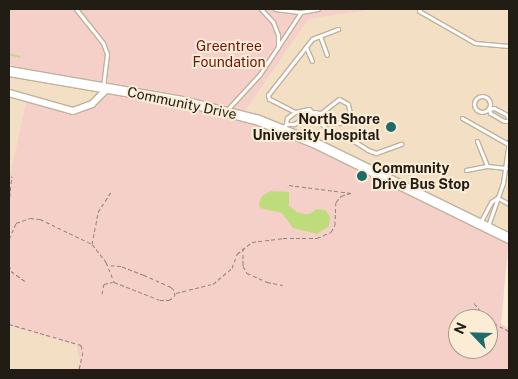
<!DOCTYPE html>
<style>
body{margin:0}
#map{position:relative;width:518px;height:379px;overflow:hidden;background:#fbecd6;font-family:"Public Sans",sans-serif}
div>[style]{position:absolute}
.built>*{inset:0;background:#f3dfc3}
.green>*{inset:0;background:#f5d0c9}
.water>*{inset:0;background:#bedc7c}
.stream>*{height:2px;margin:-1px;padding:0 1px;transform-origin:1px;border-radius:1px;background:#bedc7c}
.path>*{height:1px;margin-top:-0.5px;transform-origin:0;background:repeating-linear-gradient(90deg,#8f8576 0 4px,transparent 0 6.5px)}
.roads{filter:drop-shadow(1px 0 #c0b19d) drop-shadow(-1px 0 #c0b19d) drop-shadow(0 1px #c0b19d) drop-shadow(0 -1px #c0b19d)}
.service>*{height:3px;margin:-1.5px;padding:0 1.5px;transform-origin:1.5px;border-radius:1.5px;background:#fff}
.service>.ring{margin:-1.5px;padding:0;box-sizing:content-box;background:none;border:3px solid #fff;border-radius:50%}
.minor>*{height:6px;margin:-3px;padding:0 3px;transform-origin:3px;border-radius:3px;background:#fff}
.secondary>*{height:9px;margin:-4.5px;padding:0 4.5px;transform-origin:4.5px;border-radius:4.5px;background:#fff}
.dots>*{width:14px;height:14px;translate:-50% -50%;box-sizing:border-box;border:2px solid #fbecd6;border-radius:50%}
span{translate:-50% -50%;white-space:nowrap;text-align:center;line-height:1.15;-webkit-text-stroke:4px #fbecd6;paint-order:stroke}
.park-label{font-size:14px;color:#70160d}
.street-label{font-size:14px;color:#211c14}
.poi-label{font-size:14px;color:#211c14;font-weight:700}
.right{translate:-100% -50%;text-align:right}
.left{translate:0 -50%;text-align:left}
.frame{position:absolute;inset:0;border:10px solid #211c14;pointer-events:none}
.north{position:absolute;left:448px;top:309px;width:50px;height:50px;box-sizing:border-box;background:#fbecd6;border:1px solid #a49988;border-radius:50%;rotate:294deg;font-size:14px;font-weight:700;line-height:20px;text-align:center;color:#211c14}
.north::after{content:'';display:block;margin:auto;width:18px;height:22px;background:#1f6b69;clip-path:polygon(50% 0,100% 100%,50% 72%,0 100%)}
</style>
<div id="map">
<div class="built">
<div style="clip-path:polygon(375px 9px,509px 9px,509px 238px,241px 117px,309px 19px)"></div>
<div style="clip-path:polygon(9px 71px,114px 90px,81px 110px,27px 99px,9px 179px)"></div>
<div style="clip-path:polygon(9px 326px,76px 345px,80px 362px,77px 370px,9px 370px)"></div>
</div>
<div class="green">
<div style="clip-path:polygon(evenodd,9px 9px,375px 9px,309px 19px,241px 117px,284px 131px,509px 238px,501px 324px,509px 328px,509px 370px,77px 370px,80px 362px,76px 345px,9px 326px,9px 179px,27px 98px,63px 110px,87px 107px,113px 90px,9px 71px,9px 9px,458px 319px,488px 319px,488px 349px,458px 349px,458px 319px)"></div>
</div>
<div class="water">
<div style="clip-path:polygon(271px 191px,289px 192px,289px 206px,297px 212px,304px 214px,310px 214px,316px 209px,325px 210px,330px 216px,329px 226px,317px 234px,293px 228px,282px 213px,260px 208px,259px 203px,262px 196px)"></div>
</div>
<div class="stream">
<div style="left:9px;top:54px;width:11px;rotate:15deg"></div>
</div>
<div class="path">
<div style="left:9px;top:203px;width:27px;rotate:-84deg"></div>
<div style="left:9px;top:239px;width:17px;rotate:-66deg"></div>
<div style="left:16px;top:223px;width:15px;rotate:-20deg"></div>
<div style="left:30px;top:218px;width:10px;rotate:6deg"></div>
<div style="left:40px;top:219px;width:58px;rotate:25.7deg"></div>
<div style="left:92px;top:244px;width:33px;rotate:-79deg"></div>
<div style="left:98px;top:212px;width:24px;rotate:-57deg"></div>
<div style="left:92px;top:244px;width:23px;rotate:52deg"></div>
<div style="left:106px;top:262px;width:22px;rotate:68deg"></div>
<div style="left:114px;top:282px;width:49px;rotate:21.4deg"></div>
<div style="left:160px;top:300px;width:9px"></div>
<div style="left:169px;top:300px;width:7px;rotate:-34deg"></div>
<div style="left:175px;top:296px;width:6px;rotate:-99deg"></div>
<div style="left:174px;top:290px;width:4px;rotate:-135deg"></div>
<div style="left:171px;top:287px;width:30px;rotate:-156deg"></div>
<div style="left:144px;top:275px;width:25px;rotate:-159deg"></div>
<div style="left:121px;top:266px;width:14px;rotate:-176deg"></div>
<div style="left:243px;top:248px;width:18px;rotate:90deg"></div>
<div style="left:243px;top:266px;width:8px;rotate:60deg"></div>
<div style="left:247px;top:273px;width:22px;rotate:24deg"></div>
<div style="left:267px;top:282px;width:16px;rotate:11deg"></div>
<div style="left:9px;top:265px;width:6px;rotate:72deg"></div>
<div style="left:11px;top:271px;width:17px;rotate:36deg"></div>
<div style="left:176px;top:293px;width:38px;rotate:-14deg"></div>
<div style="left:213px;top:284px;width:25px;rotate:-40deg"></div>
<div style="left:232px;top:268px;width:15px;rotate:-70deg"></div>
<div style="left:237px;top:254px;width:19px;rotate:-39deg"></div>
<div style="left:252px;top:242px;width:31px;rotate:-7deg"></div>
<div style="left:283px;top:238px;width:34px"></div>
<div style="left:317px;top:238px;width:15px;rotate:-23deg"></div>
<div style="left:331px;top:232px;width:8px;rotate:-60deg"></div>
<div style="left:335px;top:225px;width:23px;rotate:-88deg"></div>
<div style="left:336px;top:202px;width:8px;rotate:-50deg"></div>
<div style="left:341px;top:196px;width:10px;rotate:-17deg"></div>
<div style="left:351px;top:193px;width:63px;rotate:-172.6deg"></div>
<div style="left:102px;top:294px;width:10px;rotate:-79deg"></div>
<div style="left:104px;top:284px;width:9px;rotate:-13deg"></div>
<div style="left:474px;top:303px;width:21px;rotate:51deg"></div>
<div style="left:488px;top:320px;width:24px;rotate:28deg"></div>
<div style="left:9px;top:324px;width:75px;rotate:16.3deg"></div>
<div style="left:81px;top:345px;width:7px;rotate:74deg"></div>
<div style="left:83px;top:352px;width:18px;rotate:103deg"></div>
</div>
<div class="roads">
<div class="service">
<div style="left:76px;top:9px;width:43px;rotate:51.5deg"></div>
<div style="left:103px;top:43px;width:12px;rotate:70deg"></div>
<div style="left:107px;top:54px;width:33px;rotate:97deg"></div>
<div style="left:261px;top:9px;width:18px;rotate:47deg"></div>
<div style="left:273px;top:22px;width:14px;rotate:69deg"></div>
<div style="left:278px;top:35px;width:12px;rotate:90deg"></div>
<div style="left:275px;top:9px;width:26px;rotate:7deg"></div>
<div style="left:301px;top:12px;width:17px;rotate:-10deg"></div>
<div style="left:420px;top:9px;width:2px;rotate:117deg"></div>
<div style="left:419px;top:11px;width:64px;rotate:29.7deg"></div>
<div style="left:475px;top:43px;width:34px;rotate:5deg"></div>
<div style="left:320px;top:36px;width:20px;rotate:70deg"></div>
<div style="left:306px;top:47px;width:15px;rotate:67deg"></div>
<div class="ring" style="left:474px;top:96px;width:13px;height:13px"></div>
<div style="left:488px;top:109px;width:6px;rotate:-9deg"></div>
<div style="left:494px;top:108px;width:15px;rotate:28deg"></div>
<div style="left:507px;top:115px;width:5px;rotate:68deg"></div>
<div style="left:489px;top:109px;width:4px;rotate:76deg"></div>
<div style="left:490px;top:113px;width:16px;rotate:30deg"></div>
<div style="left:504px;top:121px;width:5px"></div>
<div style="left:226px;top:111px;width:50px;rotate:-47.4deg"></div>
<div style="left:260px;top:74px;width:74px;rotate:-56.5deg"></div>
<div style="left:295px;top:112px;width:29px;rotate:-153deg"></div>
<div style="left:269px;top:99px;width:4px;rotate:-104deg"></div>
<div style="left:268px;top:95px;width:71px;rotate:-51.8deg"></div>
<div style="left:312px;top:39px;width:28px;rotate:-21deg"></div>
<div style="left:312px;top:112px;width:9px;rotate:6deg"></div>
<div style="left:321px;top:113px;width:8px;rotate:50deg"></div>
<div style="left:326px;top:119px;width:14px;rotate:17deg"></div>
<div style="left:339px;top:123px;width:11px;rotate:-27deg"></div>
<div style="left:349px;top:118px;width:5px;rotate:-79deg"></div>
<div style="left:350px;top:113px;width:9px;rotate:-103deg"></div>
<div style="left:348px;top:104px;width:10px;rotate:-151deg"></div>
<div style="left:339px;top:99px;width:23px;rotate:142deg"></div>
<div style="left:316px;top:112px;width:11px;rotate:68deg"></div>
<div style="left:320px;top:122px;width:11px;rotate:45deg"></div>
<div style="left:328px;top:130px;width:22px;rotate:21deg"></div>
<div style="left:349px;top:138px;width:22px;rotate:32deg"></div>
<div style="left:368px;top:150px;width:9px;rotate:21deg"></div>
<div style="left:376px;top:153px;width:27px;rotate:-20deg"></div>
<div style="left:462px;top:118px;width:53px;rotate:29.5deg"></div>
<div style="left:282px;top:129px;width:6px;rotate:-51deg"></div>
<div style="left:286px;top:124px;width:6px;rotate:-81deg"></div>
<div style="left:287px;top:118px;width:10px;rotate:-37deg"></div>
<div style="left:295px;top:112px;width:14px;rotate:-12deg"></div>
<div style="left:309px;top:109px;width:4px;rotate:45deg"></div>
<div style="left:312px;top:112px;width:22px;rotate:146deg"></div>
<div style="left:294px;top:124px;width:8px;rotate:180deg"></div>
<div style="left:477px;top:141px;width:27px;rotate:68deg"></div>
<div style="left:487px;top:166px;width:19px;rotate:6deg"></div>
<div style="left:466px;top:170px;width:21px;rotate:-11deg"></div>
<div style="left:498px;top:198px;width:13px;rotate:29deg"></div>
<div style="left:480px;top:223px;width:24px;rotate:-62deg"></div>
<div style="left:491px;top:202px;width:7px;rotate:-34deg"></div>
<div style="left:488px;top:226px;width:46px;rotate:-70.8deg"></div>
<div style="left:503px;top:183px;width:42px;rotate:-81.9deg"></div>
</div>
<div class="minor">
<div style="left:9px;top:93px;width:66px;rotate:15.7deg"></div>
<div style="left:73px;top:111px;width:20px;rotate:-20deg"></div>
<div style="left:92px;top:104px;width:23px;rotate:-45deg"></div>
</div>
<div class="secondary">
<div style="left:9px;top:71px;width:177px;rotate:9.8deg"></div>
<div style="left:183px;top:101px;width:75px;rotate:13.9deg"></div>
<div style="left:256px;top:119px;width:61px;rotate:22deg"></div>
<div style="left:313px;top:142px;width:218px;rotate:26.1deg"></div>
</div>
</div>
<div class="dots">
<div style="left:391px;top:127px;background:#1f6b69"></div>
<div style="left:362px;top:176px;background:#1f6b69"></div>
</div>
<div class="park-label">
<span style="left:229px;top:54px">Greentree<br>Foundation</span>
</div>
<div class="street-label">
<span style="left:182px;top:103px;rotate:12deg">Community Drive</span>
</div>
<div class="poi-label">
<span class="right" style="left:380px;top:127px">North Shore<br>University Hospital</span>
<span class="left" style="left:372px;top:176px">Community<br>Drive Bus Stop</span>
</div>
<div class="frame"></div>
<div class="north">N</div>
</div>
